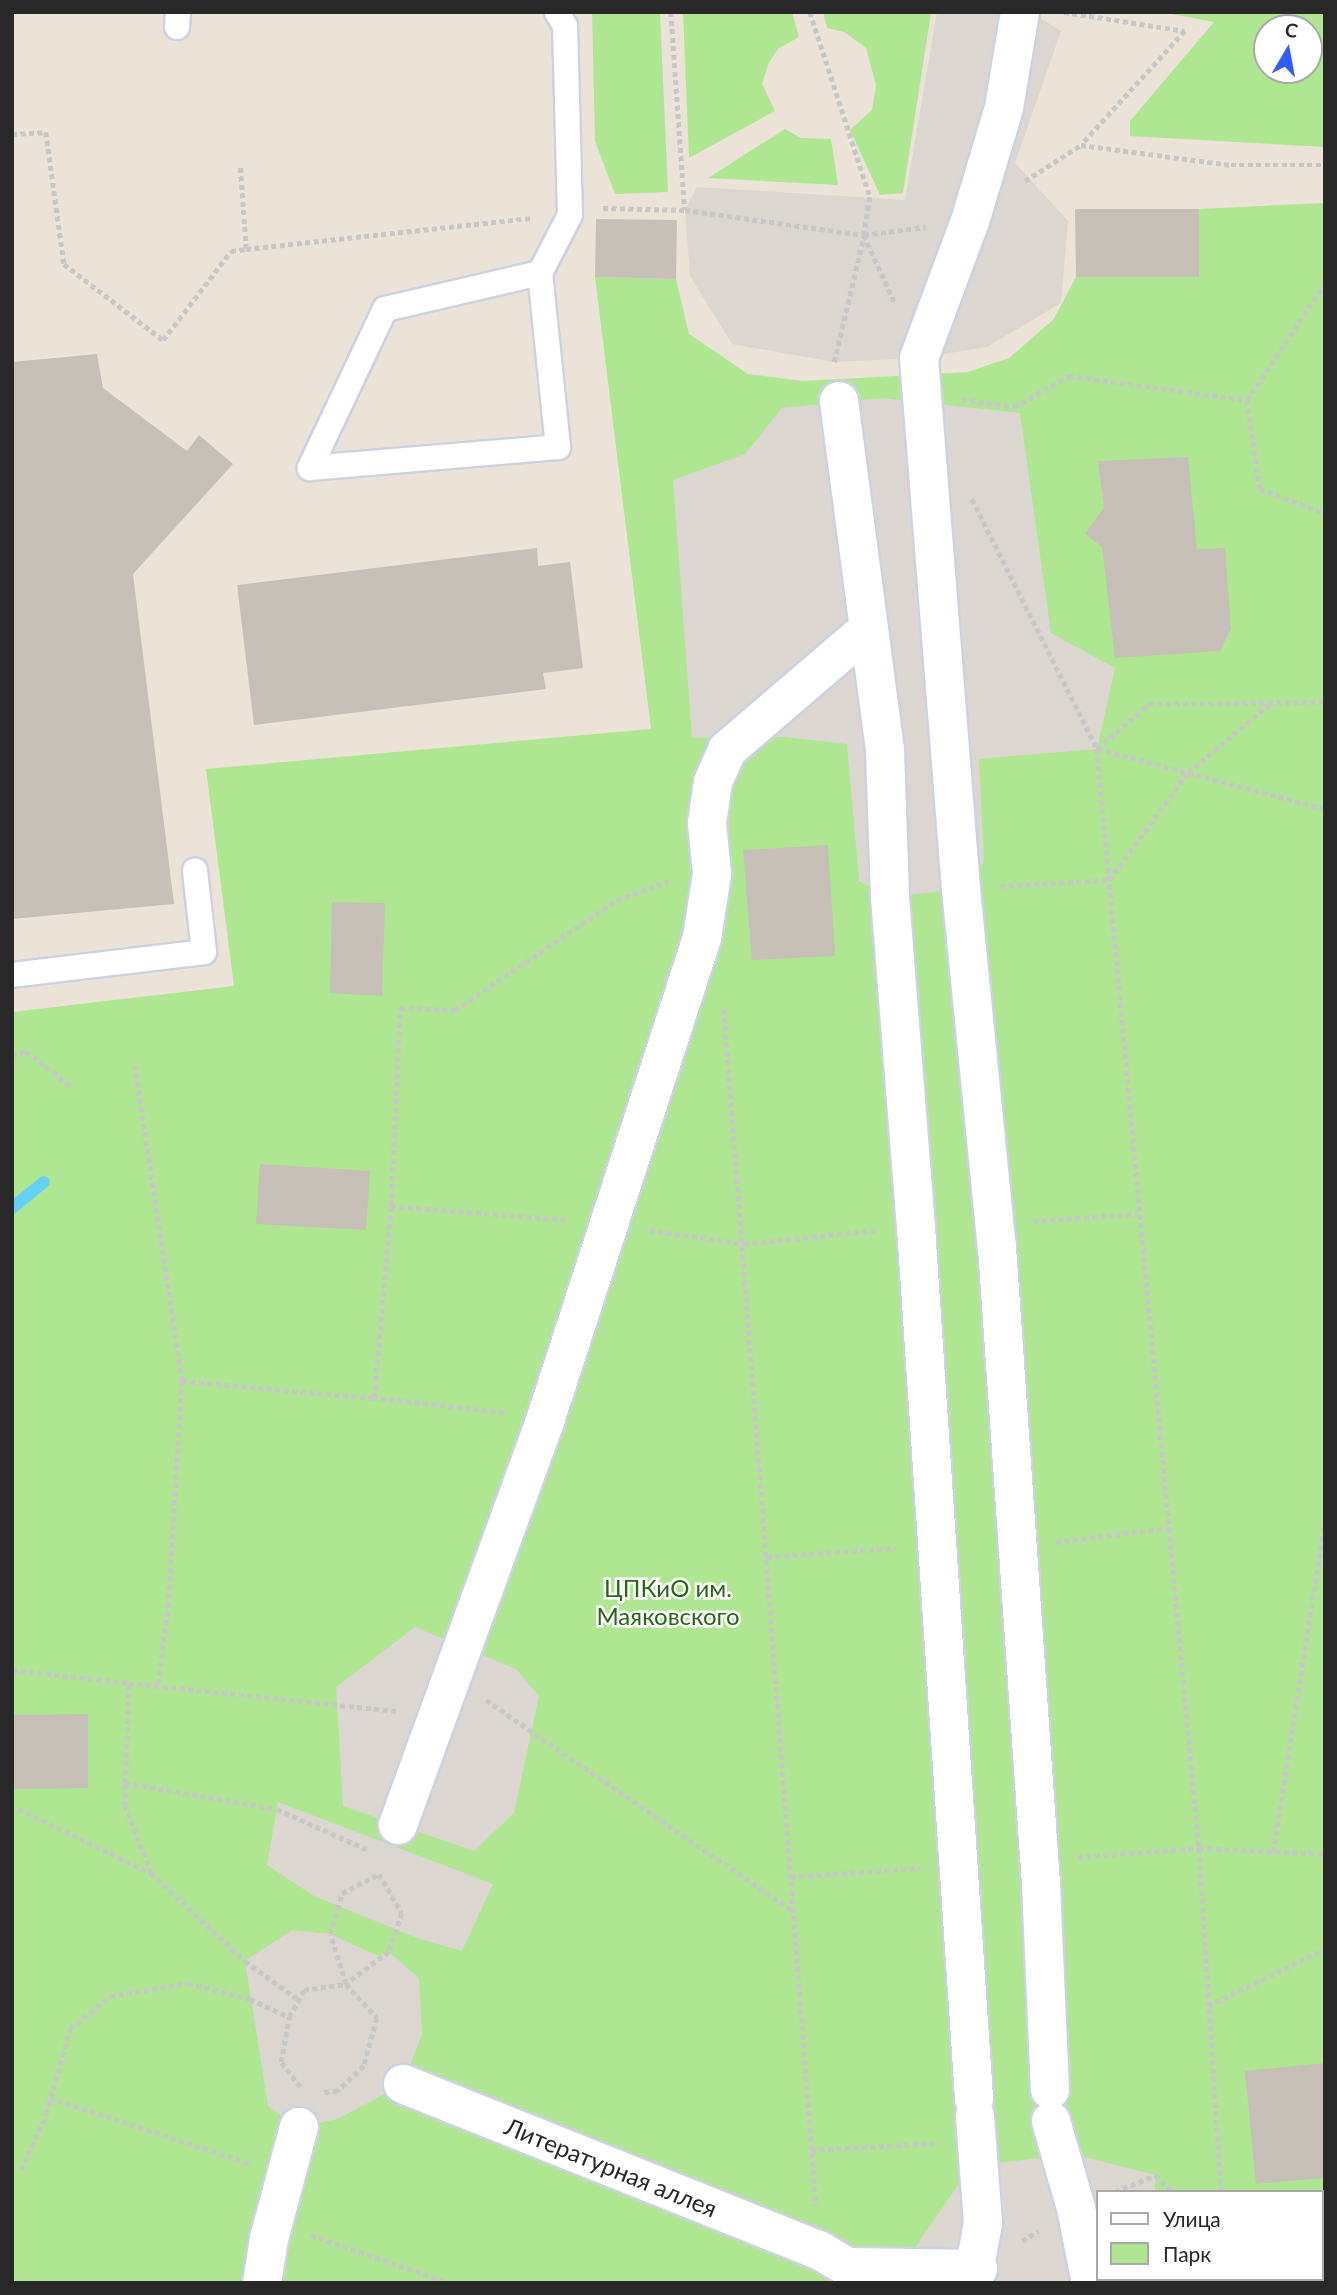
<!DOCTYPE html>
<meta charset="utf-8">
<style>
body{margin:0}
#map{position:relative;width:1337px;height:2295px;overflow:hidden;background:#ebe3d8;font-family:Lato,sans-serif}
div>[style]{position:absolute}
.green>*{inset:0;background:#afe691}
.plaza>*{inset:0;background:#dbd6cf}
.stream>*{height:12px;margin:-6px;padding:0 6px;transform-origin:6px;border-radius:6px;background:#64d0f5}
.building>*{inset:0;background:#c6c0b8}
.path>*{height:4.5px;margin-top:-2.25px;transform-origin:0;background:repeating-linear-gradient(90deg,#c7c7c7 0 5px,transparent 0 8.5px)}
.roads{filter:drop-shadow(2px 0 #cdd2e2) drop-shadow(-2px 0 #cdd2e2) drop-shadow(0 2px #cdd2e2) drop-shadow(0 -2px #cdd2e2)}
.lane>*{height:24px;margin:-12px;padding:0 12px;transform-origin:12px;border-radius:12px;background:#fff}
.street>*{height:38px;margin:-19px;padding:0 19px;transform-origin:19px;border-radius:19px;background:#fff}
span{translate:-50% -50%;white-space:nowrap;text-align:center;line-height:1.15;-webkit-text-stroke:5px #fff;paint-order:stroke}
.park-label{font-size:24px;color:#276715}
.street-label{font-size:24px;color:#282828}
.frame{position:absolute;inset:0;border:14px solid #282828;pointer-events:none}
.legend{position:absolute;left:1096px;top:2190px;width:228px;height:91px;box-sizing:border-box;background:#fff;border:2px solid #a9a9a9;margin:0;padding:9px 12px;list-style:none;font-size:21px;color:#282828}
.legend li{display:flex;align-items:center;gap:14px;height:35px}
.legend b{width:35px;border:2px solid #a9a9a9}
.north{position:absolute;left:1253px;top:14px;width:70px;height:70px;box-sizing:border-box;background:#fff;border:2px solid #a9a9a9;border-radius:50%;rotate:10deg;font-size:19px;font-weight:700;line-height:28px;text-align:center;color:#282828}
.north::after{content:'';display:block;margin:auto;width:24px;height:32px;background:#315aff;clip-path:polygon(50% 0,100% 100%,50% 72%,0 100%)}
</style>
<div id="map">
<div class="green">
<div style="clip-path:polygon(592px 12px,660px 12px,668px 192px,615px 194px,595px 141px)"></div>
<div style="clip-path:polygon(683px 12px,792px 12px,799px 37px,779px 48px,769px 62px,762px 84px,775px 111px,689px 158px)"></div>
<div style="clip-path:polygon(823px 12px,931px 13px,903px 193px,880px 195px,850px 130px,872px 110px,876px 85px,866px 48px,844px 32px,827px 28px)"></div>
<div style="clip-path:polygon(evenodd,1161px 12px,1325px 12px,1325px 147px,1130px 136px,1130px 121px,1214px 22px,1161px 12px,1267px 28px,1309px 28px,1309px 70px,1267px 70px,1267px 28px)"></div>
<div style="clip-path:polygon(785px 129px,801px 138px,831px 139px,838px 185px,708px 178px)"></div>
<div style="clip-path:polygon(evenodd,1325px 203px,1325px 2283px,12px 2283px,12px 1012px,234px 986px,206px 769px,651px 729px,595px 277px,676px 279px,689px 334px,748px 374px,803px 381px,968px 372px,1009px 358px,1053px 320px,1076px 277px,1199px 277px,1199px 209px,1325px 203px,1097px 2192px,1321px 2192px,1321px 2279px,1097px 2279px,1097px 2192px)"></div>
</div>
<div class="plaza">
<div style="clip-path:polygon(937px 12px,1031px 12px,1061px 31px,1015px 163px,1068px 221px,1061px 303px,987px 347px,919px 358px,834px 362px,732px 344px,690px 276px,685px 210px,697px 187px,905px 200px)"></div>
<div style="clip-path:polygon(882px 398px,1020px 413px,1051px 633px,1115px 668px,1097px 749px,979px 759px,984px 862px,961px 889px,890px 897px,859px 881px,847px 744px,783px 737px,692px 738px,673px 480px,745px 454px,782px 408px)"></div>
<div style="clip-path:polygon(415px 1627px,516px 1669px,539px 1696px,514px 1813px,474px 1851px,343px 1806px,336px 1687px)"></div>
<div style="clip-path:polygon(278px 1802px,493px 1884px,462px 1951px,417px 1938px,314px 1896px,267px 1865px)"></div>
<div style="clip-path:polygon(292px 1930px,330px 1934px,378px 1956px,389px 1952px,419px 1978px,422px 2034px,403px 2084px,338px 2119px,299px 2127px,268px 2106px,245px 1961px)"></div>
<div style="clip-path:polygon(1073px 2154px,1155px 2175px,1155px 2192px,1097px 2192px,1097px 2279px,1155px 2283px,846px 2283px,908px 2258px,971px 2166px)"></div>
</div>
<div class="stream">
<div style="left:12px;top:1208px;width:41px;rotate:-39.1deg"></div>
</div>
<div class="building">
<div style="clip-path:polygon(1075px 209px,1199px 209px,1199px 277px,1076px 277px)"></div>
<div style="clip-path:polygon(596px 219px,677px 220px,676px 279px,595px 277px)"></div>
<div style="clip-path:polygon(97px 354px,103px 388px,187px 451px,199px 435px,233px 464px,133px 574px,174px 904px,12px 919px,12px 362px)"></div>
<div style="clip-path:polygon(1188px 457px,1197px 549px,1225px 548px,1231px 629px,1220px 651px,1115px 658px,1102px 547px,1085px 534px,1104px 507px,1098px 461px)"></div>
<div style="clip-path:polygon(537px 548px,538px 566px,570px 562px,583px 668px,543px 673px,546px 689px,254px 725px,237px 585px)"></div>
<div style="clip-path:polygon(828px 845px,835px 956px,752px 960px,743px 850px)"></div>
<div style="clip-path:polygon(332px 902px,385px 903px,382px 996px,330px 993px)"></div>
<div style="clip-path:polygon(260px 1164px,370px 1171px,366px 1230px,256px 1224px)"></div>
<div style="clip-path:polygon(88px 1714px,88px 1788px,12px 1789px,12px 1715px)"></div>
<div style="clip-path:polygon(1325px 2063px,1325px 2178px,1256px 2184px,1245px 2071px)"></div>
</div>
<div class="path">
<div style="left:671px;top:12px;width:198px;rotate:86deg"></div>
<div style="left:810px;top:12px;width:194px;rotate:72deg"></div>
<div style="left:870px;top:197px;width:38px;rotate:99deg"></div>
<div style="left:1064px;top:12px;width:122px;rotate:8.9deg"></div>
<div style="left:1185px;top:31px;width:153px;rotate:132.3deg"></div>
<div style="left:12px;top:134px;width:34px;rotate:-3deg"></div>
<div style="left:46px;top:132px;width:133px;rotate:82.2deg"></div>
<div style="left:64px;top:264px;width:125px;rotate:37.5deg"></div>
<div style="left:163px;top:340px;width:112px;rotate:-52.6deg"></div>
<div style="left:231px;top:251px;width:15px;rotate:-8deg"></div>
<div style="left:246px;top:249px;width:83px;rotate:-94.1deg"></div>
<div style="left:1025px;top:181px;width:67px;rotate:-32.7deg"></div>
<div style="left:1081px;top:145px;width:151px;rotate:7.6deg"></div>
<div style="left:1231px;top:165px;width:94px"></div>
<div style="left:603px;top:208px;width:82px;rotate:1.4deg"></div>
<div style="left:685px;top:210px;width:181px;rotate:8deg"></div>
<div style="left:864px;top:235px;width:62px;rotate:-7.5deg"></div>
<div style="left:246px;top:249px;width:286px;rotate:-6.2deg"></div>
<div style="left:834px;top:362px;width:130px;rotate:-76.7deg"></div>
<div style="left:864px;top:235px;width:75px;rotate:65.5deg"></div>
<div style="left:962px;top:399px;width:53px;rotate:8.7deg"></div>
<div style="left:1014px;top:407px;width:63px;rotate:-29.4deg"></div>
<div style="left:1069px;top:376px;width:180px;rotate:7.7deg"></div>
<div style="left:1247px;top:400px;width:90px;rotate:81.7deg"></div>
<div style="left:1260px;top:489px;width:69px;rotate:20.3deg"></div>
<div style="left:1247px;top:400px;width:141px;rotate:-56.3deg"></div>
<div style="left:972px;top:499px;width:280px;rotate:63.4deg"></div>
<div style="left:1097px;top:749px;width:1104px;rotate:84.7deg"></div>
<div style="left:1199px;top:1848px;width:345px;rotate:86.3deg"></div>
<div style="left:1097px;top:749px;width:69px;rotate:-40.9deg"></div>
<div style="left:1149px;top:704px;width:176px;rotate:-0.7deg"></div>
<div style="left:1098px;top:749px;width:235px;rotate:14.8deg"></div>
<div style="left:1000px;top:886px;width:109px;rotate:-3.2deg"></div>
<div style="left:1109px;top:880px;width:133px;rotate:-53.6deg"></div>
<div style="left:1188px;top:773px;width:110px;rotate:-40.2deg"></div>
<div style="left:724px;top:1009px;width:1199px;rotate:85.6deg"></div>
<div style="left:12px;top:1056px;width:15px;rotate:-20deg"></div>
<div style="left:26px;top:1051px;width:56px;rotate:38.5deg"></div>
<div style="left:135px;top:1065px;width:319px;rotate:81.5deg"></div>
<div style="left:182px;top:1381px;width:222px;rotate:93.4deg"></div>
<div style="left:169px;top:1603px;width:83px;rotate:97.6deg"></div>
<div style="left:391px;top:1206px;width:178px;rotate:4.5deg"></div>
<div style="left:1033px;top:1221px;width:104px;rotate:-3.9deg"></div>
<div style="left:650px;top:1230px;width:95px;rotate:8.5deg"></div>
<div style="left:744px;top:1244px;width:134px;rotate:-6deg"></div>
<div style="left:182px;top:1381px;width:193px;rotate:5.1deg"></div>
<div style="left:504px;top:1413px;width:131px;rotate:-173.4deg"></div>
<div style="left:374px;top:1398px;width:193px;rotate:-84.9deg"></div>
<div style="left:391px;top:1206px;width:198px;rotate:-87.4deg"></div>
<div style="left:400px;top:1008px;width:55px;rotate:2.1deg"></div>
<div style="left:455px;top:1010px;width:196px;rotate:-34.2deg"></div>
<div style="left:617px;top:900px;width:55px;rotate:-20.1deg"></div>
<div style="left:1056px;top:1542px;width:115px;rotate:-7deg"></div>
<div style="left:767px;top:1557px;width:129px;rotate:-4deg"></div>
<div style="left:12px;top:1670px;width:118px;rotate:6.3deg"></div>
<div style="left:486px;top:1700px;width:373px;rotate:34.5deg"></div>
<div style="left:125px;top:1783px;width:100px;rotate:-87.7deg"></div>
<div style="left:129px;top:1683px;width:269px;rotate:6deg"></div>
<div style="left:19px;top:1809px;width:147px;rotate:25.9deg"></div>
<div style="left:151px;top:1873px;width:129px;rotate:43.1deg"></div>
<div style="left:245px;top:1961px;width:67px;rotate:35.8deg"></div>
<div style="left:1273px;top:1852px;width:335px;rotate:-81.1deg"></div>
<div style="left:1078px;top:1857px;width:121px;rotate:-4.3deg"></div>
<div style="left:1199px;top:1848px;width:126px;rotate:2.7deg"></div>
<div style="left:151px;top:1873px;width:72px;rotate:-111.2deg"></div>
<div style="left:125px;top:1806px;width:23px;rotate:-90deg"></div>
<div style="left:125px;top:1783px;width:154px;rotate:9.7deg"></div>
<div style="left:277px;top:1809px;width:98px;rotate:24.2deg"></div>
<div style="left:379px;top:1874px;width:45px;rotate:59.5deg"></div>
<div style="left:402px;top:1913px;width:41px;rotate:108.4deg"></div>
<div style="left:389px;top:1952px;width:54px;rotate:143.3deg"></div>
<div style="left:346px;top:1984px;width:52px;rotate:-107.7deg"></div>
<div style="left:330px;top:1934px;width:43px;rotate:-73.7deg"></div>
<div style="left:342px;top:1893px;width:42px;rotate:-27.2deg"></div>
<div style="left:791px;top:1877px;width:129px;rotate:-4deg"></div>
<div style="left:1208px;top:2006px;width:130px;rotate:-26deg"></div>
<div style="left:300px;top:2087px;width:31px;rotate:-127deg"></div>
<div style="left:281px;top:2062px;width:46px;rotate:-79.9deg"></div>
<div style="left:289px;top:2017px;width:31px;rotate:-61deg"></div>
<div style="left:304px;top:1990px;width:42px;rotate:-8.1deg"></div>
<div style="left:346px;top:1984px;width:46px;rotate:47.6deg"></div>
<div style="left:377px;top:2018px;width:50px;rotate:105.2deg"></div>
<div style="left:364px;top:2066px;width:36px;rotate:136deg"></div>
<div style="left:338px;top:2091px;width:17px;rotate:173deg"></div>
<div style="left:50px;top:2098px;width:209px;rotate:18.1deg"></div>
<div style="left:811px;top:2150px;width:128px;rotate:-3.1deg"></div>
<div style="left:21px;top:2170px;width:61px;rotate:-65.9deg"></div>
<div style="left:46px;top:2114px;width:88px;rotate:-74.2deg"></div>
<div style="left:70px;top:2029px;width:52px;rotate:-39.5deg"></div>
<div style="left:110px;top:1996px;width:79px;rotate:-9.5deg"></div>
<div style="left:188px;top:1983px;width:64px;rotate:14.5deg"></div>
<div style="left:250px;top:1999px;width:43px;rotate:24.8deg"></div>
<div style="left:1115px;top:2192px;width:43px;rotate:-23deg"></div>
<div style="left:1155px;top:2175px;width:25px;rotate:42deg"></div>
<div style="left:311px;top:2235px;width:147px;rotate:19.1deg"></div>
<div style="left:1022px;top:2241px;width:19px;rotate:-32deg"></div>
<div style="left:1227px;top:2279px;width:4px;rotate:90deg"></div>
<div style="left:1294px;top:2279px;width:6px;rotate:39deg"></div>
</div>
<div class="roads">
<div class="lane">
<div style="left:177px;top:27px;width:15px;rotate:-86deg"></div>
<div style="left:540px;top:273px;width:159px;rotate:166.9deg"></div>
<div style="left:385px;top:309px;width:176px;rotate:115.3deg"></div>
<div style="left:310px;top:468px;width:249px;rotate:-4.8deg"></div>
<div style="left:558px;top:447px;width:175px;rotate:-95.9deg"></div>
<div style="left:540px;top:273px;width:65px;rotate:-62.7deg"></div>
<div style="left:570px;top:215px;width:189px;rotate:-91.5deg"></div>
<div style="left:565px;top:26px;width:16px;rotate:-120deg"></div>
<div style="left:12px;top:975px;width:193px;rotate:-6.8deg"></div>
<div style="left:204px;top:952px;width:82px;rotate:-96.3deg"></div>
</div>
<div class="street">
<div style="left:1020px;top:12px;width:97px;rotate:99.5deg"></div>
<div style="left:1004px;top:108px;width:118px;rotate:106.7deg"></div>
<div style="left:970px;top:221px;width:146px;rotate:110.4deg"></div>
<div style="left:919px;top:358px;width:533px;rotate:85.48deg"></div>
<div style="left:961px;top:889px;width:360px;rotate:84.3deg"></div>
<div style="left:997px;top:1247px;width:639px;rotate:86.05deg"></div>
<div style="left:1041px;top:1884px;width:206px;rotate:87.5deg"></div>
<div style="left:839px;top:401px;width:354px;rotate:82.5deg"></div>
<div style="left:885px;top:752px;width:145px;rotate:88deg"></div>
<div style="left:890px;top:897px;width:331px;rotate:85.5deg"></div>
<div style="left:916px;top:1227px;width:874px;rotate:86.19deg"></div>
<div style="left:398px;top:1825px;width:433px;rotate:-70deg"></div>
<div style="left:546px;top:1418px;width:505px;rotate:-72deg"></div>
<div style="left:702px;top:938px;width:65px;rotate:-81.1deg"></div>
<div style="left:712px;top:874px;width:51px;rotate:-95.6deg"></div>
<div style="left:707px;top:823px;width:41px;rotate:-81.7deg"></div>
<div style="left:713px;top:782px;width:35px;rotate:-66deg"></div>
<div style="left:727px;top:750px;width:184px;rotate:-40.6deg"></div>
<div style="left:403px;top:2084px;width:448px;rotate:21.8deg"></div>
<div style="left:819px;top:2250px;width:33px;rotate:31deg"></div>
<div style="left:847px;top:2267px;width:131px;rotate:0.9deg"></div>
<div style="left:1051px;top:2121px;width:91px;rotate:74deg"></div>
<div style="left:1076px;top:2208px;width:76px;rotate:78.7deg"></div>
<div style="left:262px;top:2283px;width:45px;rotate:-81deg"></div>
<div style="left:269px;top:2239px;width:116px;rotate:-75deg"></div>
<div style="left:972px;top:2283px;width:61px;rotate:-79.6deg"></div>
<div style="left:983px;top:2223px;width:107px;rotate:-94.3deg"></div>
</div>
</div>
<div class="park-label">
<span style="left:668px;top:1602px">ЦПКиО им.<br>Маяковского</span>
</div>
<div class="street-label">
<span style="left:611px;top:2167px;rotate:22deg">Литературная аллея</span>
</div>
<div class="frame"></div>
<ul class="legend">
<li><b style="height:9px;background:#fff"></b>Улица</li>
<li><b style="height:19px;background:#afe691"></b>Парк</li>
</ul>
<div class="north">С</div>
</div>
